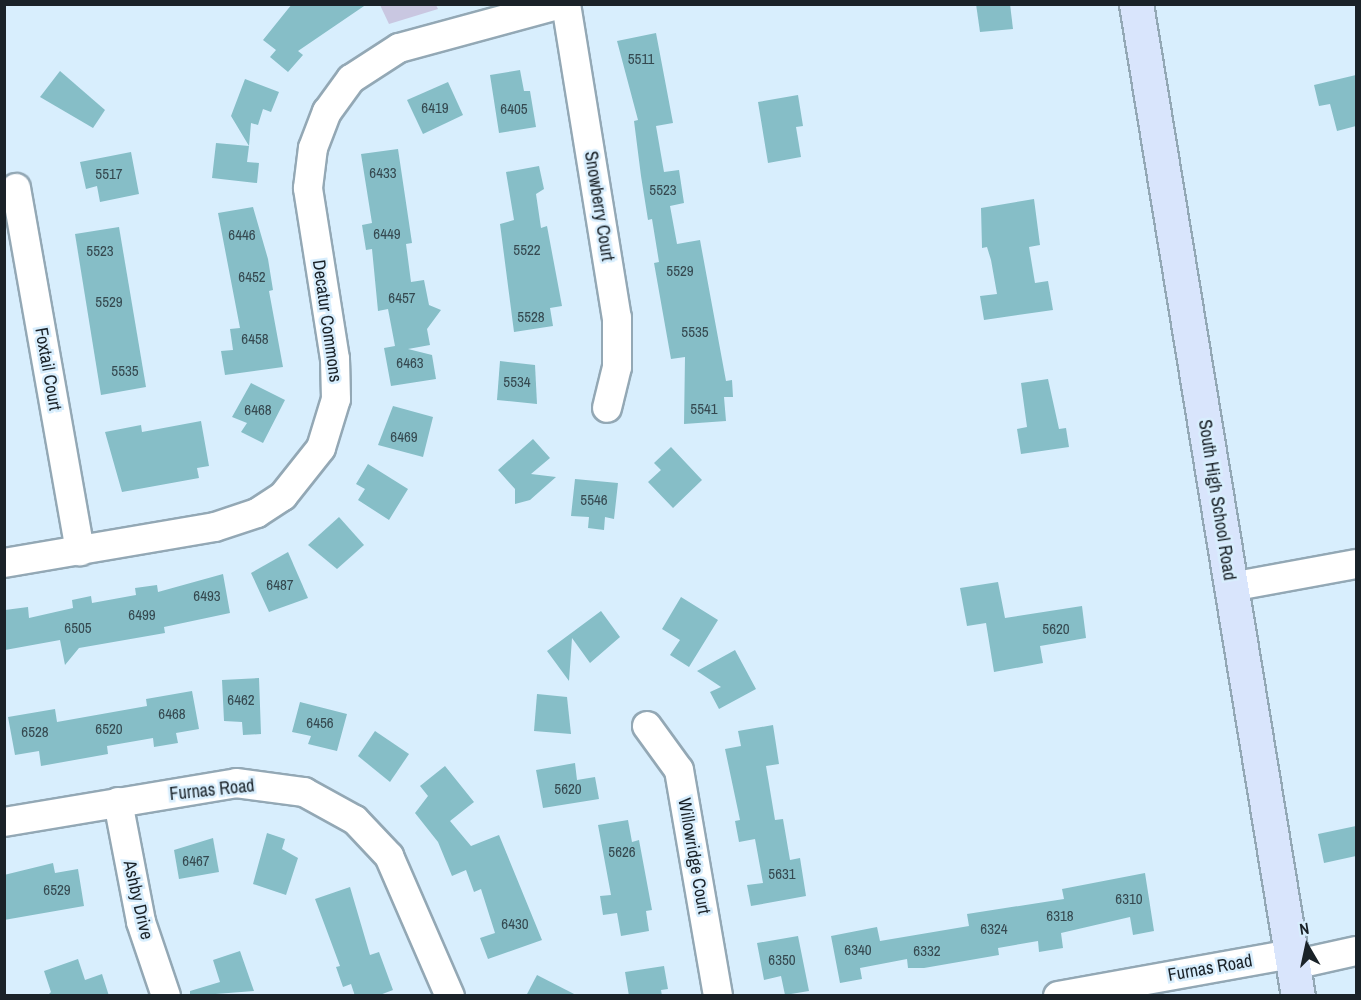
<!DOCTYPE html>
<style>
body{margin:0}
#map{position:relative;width:1361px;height:1000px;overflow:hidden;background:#d8eefd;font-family:"Archivo Narrow",sans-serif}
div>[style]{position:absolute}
.green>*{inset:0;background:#c9c7e1}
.building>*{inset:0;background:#86bec7}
.roads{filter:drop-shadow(2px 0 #93a8b5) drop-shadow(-2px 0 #93a8b5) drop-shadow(0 2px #93a8b5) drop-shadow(0 -2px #93a8b5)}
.minor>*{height:28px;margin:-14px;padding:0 14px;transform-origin:14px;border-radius:14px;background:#fff}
.major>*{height:33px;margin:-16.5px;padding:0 16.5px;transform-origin:16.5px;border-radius:16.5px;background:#d9e5fc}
span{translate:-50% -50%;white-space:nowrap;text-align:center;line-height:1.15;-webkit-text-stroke:5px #d8eefd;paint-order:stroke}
.number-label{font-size:15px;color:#354950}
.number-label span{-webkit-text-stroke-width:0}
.street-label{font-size:18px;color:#1a2228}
.frame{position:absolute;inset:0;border:6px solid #1a2228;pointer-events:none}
.north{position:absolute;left:1277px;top:916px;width:60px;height:60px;-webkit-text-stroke:4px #d8eefd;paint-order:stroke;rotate:351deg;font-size:16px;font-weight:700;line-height:24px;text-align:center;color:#1a2228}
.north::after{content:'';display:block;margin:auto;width:21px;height:27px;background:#1a2228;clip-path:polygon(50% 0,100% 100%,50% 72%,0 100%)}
</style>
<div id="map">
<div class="green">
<div style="clip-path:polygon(380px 5px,436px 5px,438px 9px,389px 24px)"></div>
</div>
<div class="building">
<div style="clip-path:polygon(292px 4px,367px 4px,298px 51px,303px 55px,288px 72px,270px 57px,276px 50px,263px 40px)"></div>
<div style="clip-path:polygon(976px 4px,1010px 4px,1013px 29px,980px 32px)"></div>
<div style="clip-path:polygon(656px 33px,673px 123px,656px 126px,664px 172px,679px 170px,684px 203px,670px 206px,677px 244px,700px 240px,726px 381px,732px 380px,733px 397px,724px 397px,726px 421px,684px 424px,685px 357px,671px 359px,654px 263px,659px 262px,652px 219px,648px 220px,641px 176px,634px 121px,638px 120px,617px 41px)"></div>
<div style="clip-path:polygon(520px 70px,524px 91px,530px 91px,536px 127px,499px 133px,490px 75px)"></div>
<div style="clip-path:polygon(60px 71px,105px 110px,93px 128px,40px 97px)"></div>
<div style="clip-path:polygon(1356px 75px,1356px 126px,1337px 131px,1330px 104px,1319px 106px,1314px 85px)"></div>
<div style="clip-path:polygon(245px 79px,279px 92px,271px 112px,263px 109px,258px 125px,251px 123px,249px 146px,231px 116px)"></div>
<div style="clip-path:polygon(448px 82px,463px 115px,423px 134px,407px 100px)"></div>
<div style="clip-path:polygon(798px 95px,803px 126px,796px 127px,801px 157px,768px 163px,758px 102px)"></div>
<div style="clip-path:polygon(216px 143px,249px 146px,247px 162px,259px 163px,257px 183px,212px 178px)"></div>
<div style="clip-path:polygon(398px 149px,412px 243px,406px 244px,411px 282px,424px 280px,429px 305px,441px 310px,427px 329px,430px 345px,408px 349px,432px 355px,436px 379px,391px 386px,384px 348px,395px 346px,388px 309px,378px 311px,372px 249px,366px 250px,362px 225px,372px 223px,361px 154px)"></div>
<div style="clip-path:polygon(131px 152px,139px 194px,100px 202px,97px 186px,86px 189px,80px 162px)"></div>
<div style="clip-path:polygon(539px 166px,544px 189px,536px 194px,541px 228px,547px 226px,562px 306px,550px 308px,553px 326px,514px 332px,500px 224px,514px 220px,506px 172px)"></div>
<div style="clip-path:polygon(1034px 199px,1040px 245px,1029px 247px,1035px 283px,1048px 281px,1053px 310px,984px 320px,980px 296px,997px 294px,991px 260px,987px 247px,982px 248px,981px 208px)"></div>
<div style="clip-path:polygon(253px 207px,268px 259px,273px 290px,269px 291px,283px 367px,225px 375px,221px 351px,233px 350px,230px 329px,240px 328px,218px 213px)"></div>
<div style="clip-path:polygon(119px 227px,146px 387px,101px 395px,75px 234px)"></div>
<div style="clip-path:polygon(500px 361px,535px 365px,537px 404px,497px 400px)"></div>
<div style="clip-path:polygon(1048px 379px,1059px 429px,1066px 428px,1069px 447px,1021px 454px,1017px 429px,1027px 427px,1021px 383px)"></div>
<div style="clip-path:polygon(251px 383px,285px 400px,263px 443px,241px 432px,247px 423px,232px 417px)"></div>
<div style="clip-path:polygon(393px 406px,433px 417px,423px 457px,378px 445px)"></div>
<div style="clip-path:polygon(201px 421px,209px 466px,197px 468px,199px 478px,122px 492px,105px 432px,141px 425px,142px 432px)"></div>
<div style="clip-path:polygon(533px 439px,550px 458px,531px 474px,556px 477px,530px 500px,515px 504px,515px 489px,498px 470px)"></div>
<div style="clip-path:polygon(671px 447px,702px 480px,673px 508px,648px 482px,661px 470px,654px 463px)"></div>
<div style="clip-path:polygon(368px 464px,408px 489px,389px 520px,358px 500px,365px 489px,356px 484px)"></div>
<div style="clip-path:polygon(575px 479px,618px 483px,614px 519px,605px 517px,604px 530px,588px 528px,589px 517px,571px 516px)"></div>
<div style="clip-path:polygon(339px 517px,364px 545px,337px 569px,308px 545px)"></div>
<div style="clip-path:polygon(288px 552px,308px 598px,269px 612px,251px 573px)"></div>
<div style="clip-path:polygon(223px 574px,230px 613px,164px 627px,165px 633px,79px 648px,65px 665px,60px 640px,5px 650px,5px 610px,28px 607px,29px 618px,73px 608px,72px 600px,91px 596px,92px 603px,136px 595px,135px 588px,157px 585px,158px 592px)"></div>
<div style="clip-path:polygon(998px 582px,1005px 618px,1082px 606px,1086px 638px,1040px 646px,1043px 663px,994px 672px,986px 623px,967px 626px,960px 588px)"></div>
<div style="clip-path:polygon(681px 597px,718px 620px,689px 667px,670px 655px,680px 640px,662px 629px)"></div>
<div style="clip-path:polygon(601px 611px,620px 637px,590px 663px,572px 638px,569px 681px,547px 651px)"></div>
<div style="clip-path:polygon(735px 650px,756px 689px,719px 709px,710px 692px,721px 687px,697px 671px)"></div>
<div style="clip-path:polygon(259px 678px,261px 734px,243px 735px,242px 722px,224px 721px,222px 680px)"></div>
<div style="clip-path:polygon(192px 691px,199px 729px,176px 733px,178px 743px,154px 747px,153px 738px,107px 746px,108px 754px,41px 766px,39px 751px,15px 755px,8px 717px,55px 709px,57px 722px,147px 706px,146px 699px)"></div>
<div style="clip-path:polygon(537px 694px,567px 697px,571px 734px,534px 731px)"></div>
<div style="clip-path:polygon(300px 702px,347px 714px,337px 751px,308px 744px,311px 736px,292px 732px)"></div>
<div style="clip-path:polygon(773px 725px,779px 764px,766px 766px,775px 820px,783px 819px,790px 860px,800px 858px,806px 896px,751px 906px,747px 885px,763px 883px,755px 839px,739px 842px,735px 821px,740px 820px,725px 749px,741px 746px,738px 731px)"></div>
<div style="clip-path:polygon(375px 731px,409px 754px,390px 782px,358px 756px)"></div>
<div style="clip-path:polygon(575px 763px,577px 780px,595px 777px,599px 799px,543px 808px,536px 770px)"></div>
<div style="clip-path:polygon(445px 766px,474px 802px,450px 821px,471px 846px,499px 835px,542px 940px,488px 959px,480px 938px,495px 933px,481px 889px,474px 892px,466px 870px,452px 876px,438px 842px,415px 813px,428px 796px,420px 786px)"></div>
<div style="clip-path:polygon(628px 820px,632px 842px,639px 840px,652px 910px,646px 911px,649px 931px,621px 936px,617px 913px,603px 915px,600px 896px,611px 895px,598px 825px)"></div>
<div style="clip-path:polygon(1356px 826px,1356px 856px,1324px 863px,1318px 834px)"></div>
<div style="clip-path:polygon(267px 833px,285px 839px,282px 849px,298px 858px,286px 895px,253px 884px)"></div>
<div style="clip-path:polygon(213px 838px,219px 872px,179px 879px,174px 850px)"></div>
<div style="clip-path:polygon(53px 863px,55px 873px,78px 869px,84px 906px,4px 920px,4px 875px)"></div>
<div style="clip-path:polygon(1145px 873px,1154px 931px,1133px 935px,1130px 917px,1061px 933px,1063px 948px,1039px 952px,1038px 941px,998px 948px,999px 955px,924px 968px,908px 968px,907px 959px,860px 968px,862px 979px,840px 983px,831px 936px,877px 927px,880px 941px,969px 926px,967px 914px,1064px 899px,1062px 889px)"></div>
<div style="clip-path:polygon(350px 887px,370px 955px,379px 952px,393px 990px,377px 996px,355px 996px,351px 984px,343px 987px,336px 967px,340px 966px,315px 899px)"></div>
<div style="clip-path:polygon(798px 936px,809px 991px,785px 995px,781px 976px,764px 980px,757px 943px)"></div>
<div style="clip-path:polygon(240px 951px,254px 991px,190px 996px,190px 991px,220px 982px,213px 960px)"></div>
<div style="clip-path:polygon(78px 959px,85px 980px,102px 974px,109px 996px,47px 996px,51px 992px,44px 971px)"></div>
<div style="clip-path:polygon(664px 966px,668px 989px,661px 990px,662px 996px,629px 996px,625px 972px)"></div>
<div style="clip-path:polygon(537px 975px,578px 996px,526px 996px)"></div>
</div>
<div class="roads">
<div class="minor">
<div style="left:566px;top:4px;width:318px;rotate:80.8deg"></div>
<div style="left:617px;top:318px;width:49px;rotate:90deg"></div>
<div style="left:617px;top:367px;width:42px;rotate:103.7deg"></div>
<div style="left:16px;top:188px;width:369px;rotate:80deg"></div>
<div style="left:4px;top:563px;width:214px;rotate:-9.7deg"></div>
<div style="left:215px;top:527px;width:44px;rotate:-18.4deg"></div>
<div style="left:257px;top:513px;width:31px;rotate:-33deg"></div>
<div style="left:283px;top:496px;width:61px;rotate:-51.6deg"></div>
<div style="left:321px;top:448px;width:51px;rotate:-73deg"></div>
<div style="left:336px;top:399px;width:40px;rotate:-91.4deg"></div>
<div style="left:335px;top:359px;width:173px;rotate:-99deg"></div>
<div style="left:308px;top:188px;width:40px;rotate:-82.9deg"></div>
<div style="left:313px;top:148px;width:39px;rotate:-69deg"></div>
<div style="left:327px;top:112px;width:41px;rotate:-54deg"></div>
<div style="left:351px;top:79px;width:57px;rotate:-32.9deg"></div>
<div style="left:399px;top:48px;width:168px;rotate:-15.2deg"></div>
<div style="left:1231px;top:587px;width:127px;rotate:-10.4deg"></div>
<div style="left:647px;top:726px;width:54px;rotate:54deg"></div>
<div style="left:679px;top:770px;width:229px;rotate:80.2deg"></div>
<div style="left:118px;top:802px;width:122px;rotate:79.1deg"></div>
<div style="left:141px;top:922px;width:78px;rotate:71.3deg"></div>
<div style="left:4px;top:822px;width:235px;rotate:-9.5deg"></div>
<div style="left:236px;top:783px;width:69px;rotate:7.5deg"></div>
<div style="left:304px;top:792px;width:58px;rotate:28.8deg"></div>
<div style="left:355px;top:820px;width:50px;rotate:46.6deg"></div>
<div style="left:389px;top:856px;width:153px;rotate:66.5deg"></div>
<div style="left:1293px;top:965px;width:65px;rotate:-12.5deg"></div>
<div style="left:1058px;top:996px;width:237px;rotate:-10.2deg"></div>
</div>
<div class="major">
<div style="left:1136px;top:4px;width:1005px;rotate:80.73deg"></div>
</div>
</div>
<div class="number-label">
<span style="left:641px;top:59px">5511</span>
<span style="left:435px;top:108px">6419</span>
<span style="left:514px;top:109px">6405</span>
<span style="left:383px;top:173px">6433</span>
<span style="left:109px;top:174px">5517</span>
<span style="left:663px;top:190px">5523</span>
<span style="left:387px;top:234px">6449</span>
<span style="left:242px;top:235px">6446</span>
<span style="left:527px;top:250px">5522</span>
<span style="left:100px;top:251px">5523</span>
<span style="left:680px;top:271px">5529</span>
<span style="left:252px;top:277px">6452</span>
<span style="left:402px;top:298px">6457</span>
<span style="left:109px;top:302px">5529</span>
<span style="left:531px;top:317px">5528</span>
<span style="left:695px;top:332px">5535</span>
<span style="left:255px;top:339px">6458</span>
<span style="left:410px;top:363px">6463</span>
<span style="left:125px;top:371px">5535</span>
<span style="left:517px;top:382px">5534</span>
<span style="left:704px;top:409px">5541</span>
<span style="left:258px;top:410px">6468</span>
<span style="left:404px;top:437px">6469</span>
<span style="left:594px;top:500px">5546</span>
<span style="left:280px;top:585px">6487</span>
<span style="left:207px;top:596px">6493</span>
<span style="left:142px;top:615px">6499</span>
<span style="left:78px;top:628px">6505</span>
<span style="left:1056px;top:629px">5620</span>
<span style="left:241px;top:700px">6462</span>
<span style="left:172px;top:714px">6468</span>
<span style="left:320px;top:723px">6456</span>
<span style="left:109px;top:729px">6520</span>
<span style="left:35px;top:732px">6528</span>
<span style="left:568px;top:789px">5620</span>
<span style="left:622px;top:852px">5626</span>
<span style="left:196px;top:861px">6467</span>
<span style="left:782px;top:874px">5631</span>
<span style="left:57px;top:890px">6529</span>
<span style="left:1129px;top:899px">6310</span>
<span style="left:1060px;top:916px">6318</span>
<span style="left:515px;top:924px">6430</span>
<span style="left:994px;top:929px">6324</span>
<span style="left:858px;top:950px">6340</span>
<span style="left:927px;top:951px">6332</span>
<span style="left:782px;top:960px">6350</span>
</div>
<div class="street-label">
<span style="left:599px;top:206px;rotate:81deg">Snowberry Court</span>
<span style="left:327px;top:321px;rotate:82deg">Decatur Commons</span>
<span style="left:48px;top:369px;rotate:80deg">Foxtail Court</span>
<span style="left:1217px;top:500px;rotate:81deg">South High School Road</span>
<span style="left:212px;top:790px;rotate:-6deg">Furnas Road</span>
<span style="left:694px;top:856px;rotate:80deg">Willowridge Court</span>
<span style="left:138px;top:900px;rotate:77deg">Ashby Drive</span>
<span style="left:1210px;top:968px;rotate:-10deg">Furnas Road</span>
</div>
<div class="frame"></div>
<div class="north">N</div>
</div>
